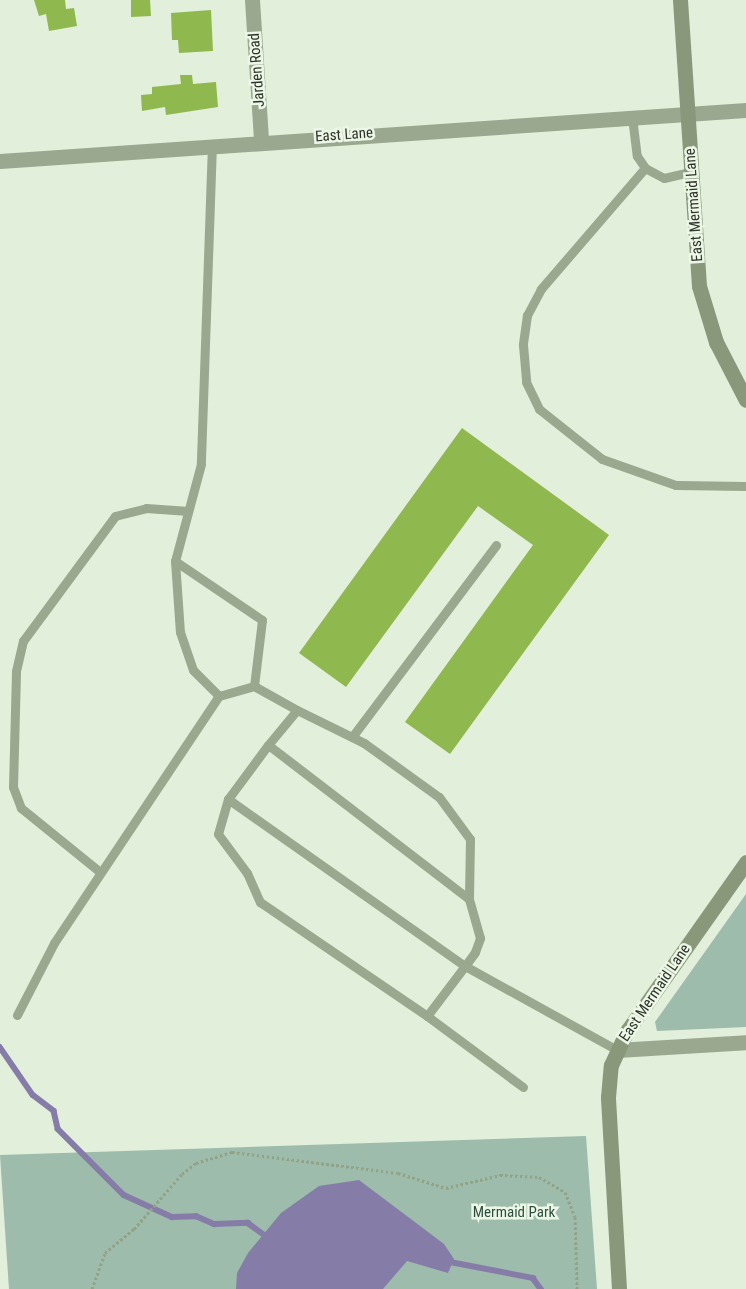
<!DOCTYPE html>
<style>
body{margin:0}
#map{position:relative;width:746px;height:1289px;overflow:hidden;background:#e1efdb;font-family:"Roboto Condensed",sans-serif}
div>[style]{position:absolute}
.green>*{inset:0;background:#9dbcac}
.water>*{inset:0;background:#857da8}
.stream>*{height:5.5px;margin:-2.75px;padding:0 2.75px;transform-origin:2.75px;border-radius:2.75px;background:#857da8}
.building>*{inset:0;background:#8fb84f}
.path>*{height:3px;margin-top:-1.5px;transform-origin:0;background:repeating-linear-gradient(90deg,#91a286 0 2.5px,transparent 0 5px)}
.lane>*{height:9px;margin:-4.5px;padding:0 4.5px;transform-origin:4.5px;border-radius:4.5px;background:#99a88e}
.street>*{height:15px;margin:-7.5px;padding:0 7.5px;transform-origin:7.5px;border-radius:7.5px;background:#99a88e}
.secondary>*{height:15px;margin:-7.5px;padding:0 7.5px;transform-origin:7.5px;border-radius:7.5px;background:#89987a}
span{translate:-50% -50%;white-space:nowrap;text-align:center;line-height:1.15;-webkit-text-stroke:5px #ecf7e7;paint-order:stroke}
.street-label{font-size:15px;color:#2e3328}
.park-label{font-size:15px;color:#2e4e3f}
</style>
<div id="map">
<div class="green">
<div style="clip-path:polygon(746px 894px,746px 1027px,657px 1031px,655px 1022px)"></div>
<div style="clip-path:polygon(586px 1136px,597px 1289px,9px 1289px,0 1155px)"></div>
</div>
<div class="water">
<div style="clip-path:polygon(359px 1180px,444px 1244px,454px 1259px,448px 1273px,407px 1261px,383px 1289px,236px 1289px,237px 1273px,248px 1253px,281px 1213px,319px 1186px)"></div>
</div>
<div class="stream">
<div style="left:0;top:1047px;width:58px;rotate:55.5deg"></div>
<div style="left:33px;top:1095px;width:26px;rotate:37deg"></div>
<div style="left:54px;top:1111px;width:18px;rotate:77deg"></div>
<div style="left:58px;top:1129px;width:93px;rotate:45deg"></div>
<div style="left:124px;top:1195px;width:53px;rotate:24.6deg"></div>
<div style="left:172px;top:1217px;width:24px;rotate:-2deg"></div>
<div style="left:196px;top:1216px;width:20px;rotate:24deg"></div>
<div style="left:214px;top:1224px;width:34px;rotate:-2deg"></div>
<div style="left:248px;top:1223px;width:24px;rotate:36deg"></div>
<div style="left:445px;top:1261px;width:90px;rotate:10.9deg"></div>
<div style="left:533px;top:1278px;width:14px;rotate:54deg"></div>
</div>
<div class="building">
<div style="clip-path:polygon(34px 0,65px 0,66px 9px,74px 8px,77px 26px,49px 31px,46px 14px,39px 16px)"></div>
<div style="clip-path:polygon(131px 0,150px 0,151px 16px,131px 17px)"></div>
<div style="clip-path:polygon(211px 10px,213px 51px,179px 53px,178px 40px,172px 40px,171px 13px)"></div>
<div style="clip-path:polygon(180px 75px,192px 75px,193px 84px,216px 82px,218px 107px,166px 115px,165px 107px,142px 111px,141px 95px,152px 94px,152px 87px,181px 84px)"></div>
<div style="clip-path:polygon(462px 428px,609px 535px,450px 754px,405px 722px,533px 545px,478px 506px,346px 687px,299px 653px)"></div>
</div>
<div class="path">
<div style="left:92px;top:1289px;width:38px;rotate:-70deg"></div>
<div style="left:105px;top:1253px;width:38px;rotate:-40deg"></div>
<div style="left:134px;top:1229px;width:73px;rotate:-48.9deg"></div>
<div style="left:182px;top:1174px;width:18px;rotate:-38deg"></div>
<div style="left:196px;top:1163px;width:38px;rotate:-17deg"></div>
<div style="left:232px;top:1152px;width:167px;rotate:7.2deg"></div>
<div style="left:398px;top:1173px;width:50px;rotate:17.4deg"></div>
<div style="left:446px;top:1188px;width:56px;rotate:-13.5deg"></div>
<div style="left:500px;top:1175px;width:39px;rotate:3deg"></div>
<div style="left:539px;top:1177px;width:30px;rotate:30deg"></div>
<div style="left:565px;top:1192px;width:27px;rotate:68deg"></div>
<div style="left:575px;top:1217px;width:72px;rotate:88.4deg"></div>
</div>
<div class="lane">
<div style="left:632px;top:117px;width:39px;rotate:83deg"></div>
<div style="left:637px;top:156px;width:14px;rotate:56deg"></div>
<div style="left:645px;top:168px;width:21px;rotate:28deg"></div>
<div style="left:664px;top:178px;width:28px;rotate:-13deg"></div>
<div style="left:212px;top:144px;width:320px;rotate:92deg"></div>
<div style="left:201px;top:464px;width:100px;rotate:105deg"></div>
<div style="left:175px;top:561px;width:105px;rotate:34.1deg"></div>
<div style="left:262px;top:620px;width:66px;rotate:96.9deg"></div>
<div style="left:254px;top:686px;width:49px;rotate:29.2deg"></div>
<div style="left:645px;top:168px;width:160px;rotate:130.7deg"></div>
<div style="left:541px;top:289px;width:30px;rotate:118deg"></div>
<div style="left:527px;top:315px;width:30px;rotate:98deg"></div>
<div style="left:523px;top:345px;width:37px;rotate:85deg"></div>
<div style="left:526px;top:382px;width:30px;rotate:64deg"></div>
<div style="left:539px;top:409px;width:80px;rotate:38.4deg"></div>
<div style="left:602px;top:459px;width:78px;rotate:19.4deg"></div>
<div style="left:676px;top:485px;width:70px;rotate:0.8deg"></div>
<div style="left:175px;top:561px;width:71px;rotate:86deg"></div>
<div style="left:180px;top:632px;width:40px;rotate:71.1deg"></div>
<div style="left:193px;top:670px;width:37px;rotate:45deg"></div>
<div style="left:352px;top:737px;width:240px;rotate:-53.1deg"></div>
<div style="left:268px;top:745px;width:45px;rotate:-50.4deg"></div>
<div style="left:297px;top:710px;width:75px;rotate:26.2deg"></div>
<div style="left:364px;top:743px;width:92px;rotate:35.8deg"></div>
<div style="left:439px;top:797px;width:52px;rotate:53.6deg"></div>
<div style="left:470px;top:839px;width:60px;rotate:91deg"></div>
<div style="left:228px;top:799px;width:36px;rotate:106deg"></div>
<div style="left:218px;top:834px;width:49px;rotate:53.4deg"></div>
<div style="left:247px;top:873px;width:32px;rotate:66deg"></div>
<div style="left:260px;top:902px;width:202px;rotate:34.3deg"></div>
<div style="left:100px;top:872px;width:102px;rotate:-141deg"></div>
<div style="left:21px;top:808px;width:22px;rotate:-111deg"></div>
<div style="left:13px;top:787px;width:116px;rotate:-88.5deg"></div>
<div style="left:16px;top:671px;width:31px;rotate:-77deg"></div>
<div style="left:23px;top:641px;width:155px;rotate:-53.6deg"></div>
<div style="left:115px;top:516px;width:32px;rotate:-14deg"></div>
<div style="left:146px;top:508px;width:39px;rotate:4deg"></div>
<div style="left:17px;top:1015px;width:81px;rotate:-62.8deg"></div>
<div style="left:54px;top:943px;width:297px;rotate:-56.3deg"></div>
<div style="left:219px;top:696px;width:36px;rotate:-16deg"></div>
<div style="left:523px;top:1087px;width:119px;rotate:-143.5deg"></div>
<div style="left:427px;top:1016px;width:63px;rotate:-52.8deg"></div>
<div style="left:465px;top:966px;width:17px;rotate:-54deg"></div>
<div style="left:475px;top:952px;width:15px;rotate:-70deg"></div>
<div style="left:480px;top:938px;width:41px;rotate:-105.8deg"></div>
<div style="left:469px;top:899px;width:253px;rotate:-142.5deg"></div>
<div style="left:268px;top:745px;width:67px;rotate:126.5deg"></div>
<div style="left:228px;top:799px;width:290px;rotate:35.2deg"></div>
<div style="left:465px;top:966px;width:174px;rotate:28.9deg"></div>
</div>
<div class="street">
<div style="left:252px;top:0;width:141px;rotate:86.3deg"></div>
<div style="left:0;top:161px;width:748px;rotate:-3.91deg"></div>
<div style="left:617px;top:1050px;width:129px;rotate:-3.5deg"></div>
</div>
<div class="secondary">
<div style="left:680px;top:0;width:287px;rotate:86.2deg"></div>
<div style="left:699px;top:286px;width:59px;rotate:73.1deg"></div>
<div style="left:716px;top:342px;width:65px;rotate:62.7deg"></div>
<div style="left:619px;top:1289px;width:192px;rotate:-93.3deg"></div>
<div style="left:608px;top:1097px;width:32px;rotate:-85deg"></div>
<div style="left:611px;top:1065px;width:38px;rotate:-65deg"></div>
<div style="left:627px;top:1031px;width:207px;rotate:-54.8deg"></div>
</div>
<div class="street-label">
<span style="left:257px;top:70px;rotate:-94deg">Jarden Road</span>
<span style="left:344px;top:135px;rotate:-4deg">East Lane</span>
<span style="left:694px;top:205px;rotate:-94deg">East Mermaid Lane</span>
<span style="left:655px;top:993px;rotate:-56deg">East Mermaid Lane</span>
</div>
<div class="park-label">
<span style="left:514px;top:1213px">Mermaid Park</span>
</div>
</div>
